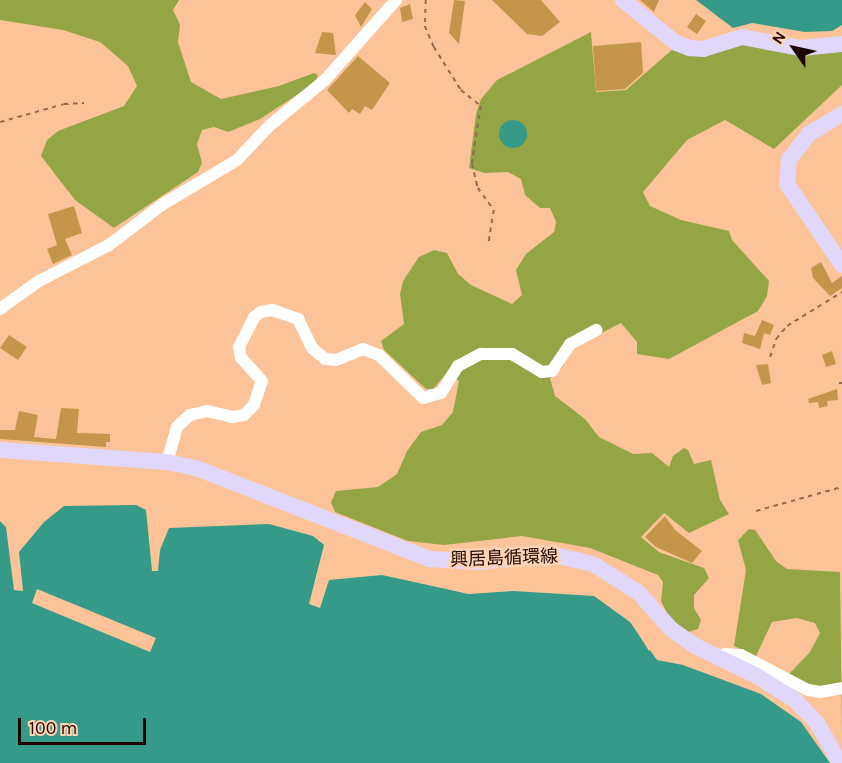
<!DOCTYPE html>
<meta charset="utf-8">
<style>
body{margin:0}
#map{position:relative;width:842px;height:763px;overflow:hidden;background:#fcc398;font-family:Karla,"Noto Sans JP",sans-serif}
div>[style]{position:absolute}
.forest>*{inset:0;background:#94a545}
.water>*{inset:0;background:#359b88}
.round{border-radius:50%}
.pier>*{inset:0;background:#fcc398}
.building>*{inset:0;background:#c4964b}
.path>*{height:1.5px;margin-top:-0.75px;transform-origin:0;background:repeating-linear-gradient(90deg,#936950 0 4.5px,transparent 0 9px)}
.minor>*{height:12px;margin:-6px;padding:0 6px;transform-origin:6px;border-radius:6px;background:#fff}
.major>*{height:16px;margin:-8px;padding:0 8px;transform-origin:8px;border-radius:8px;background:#e1d7fa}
span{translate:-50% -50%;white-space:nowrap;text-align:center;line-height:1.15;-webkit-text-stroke:5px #ffd3b4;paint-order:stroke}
.street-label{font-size:18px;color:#1e0600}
.north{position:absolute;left:764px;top:18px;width:60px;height:60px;-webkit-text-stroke:4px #ffd3b4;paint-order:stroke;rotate:304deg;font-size:16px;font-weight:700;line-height:24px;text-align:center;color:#1e0600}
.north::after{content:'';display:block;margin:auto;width:21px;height:27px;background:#1e0600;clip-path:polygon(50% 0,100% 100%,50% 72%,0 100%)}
.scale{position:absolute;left:18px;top:718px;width:128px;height:27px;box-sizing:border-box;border:3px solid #1e0600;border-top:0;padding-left:8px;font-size:18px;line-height:21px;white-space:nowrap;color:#1e0600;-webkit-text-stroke:4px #ffd3b4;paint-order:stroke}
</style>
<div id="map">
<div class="forest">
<div style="clip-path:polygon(0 0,179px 0,173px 10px,180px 25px,178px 42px,191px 82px,221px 99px,279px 86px,314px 73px,318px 75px,315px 83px,260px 119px,228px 132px,214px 127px,202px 130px,197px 144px,202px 163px,198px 172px,114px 228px,75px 200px,41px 156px,47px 140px,58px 131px,124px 106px,137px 86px,128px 66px,100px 42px,63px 30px,0 20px)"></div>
<div style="clip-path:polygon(591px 32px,596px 92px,626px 90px,673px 49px,739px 42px,842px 49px,842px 85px,774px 149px,725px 120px,687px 140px,643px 192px,650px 206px,681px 220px,729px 231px,732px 240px,769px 281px,767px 296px,758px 311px,669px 359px,637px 354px,637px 342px,621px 323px,572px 348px,562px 368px,550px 378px,555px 396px,585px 419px,599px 437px,633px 454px,652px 453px,669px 467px,673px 456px,684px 448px,688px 450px,694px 464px,711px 460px,720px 500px,729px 514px,689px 533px,664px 513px,641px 537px,659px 552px,704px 568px,709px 578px,694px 595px,694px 608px,701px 620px,698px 629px,688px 632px,670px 619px,661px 601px,663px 582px,658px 575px,590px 548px,522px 536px,444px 545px,408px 541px,335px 512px,331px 502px,336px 491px,378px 487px,397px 474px,407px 451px,421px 432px,442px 425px,453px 412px,459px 381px,447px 373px,433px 389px,426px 389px,384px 350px,381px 341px,404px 324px,400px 294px,403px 281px,419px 257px,434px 250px,447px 253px,458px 274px,471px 285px,512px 304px,522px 295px,516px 270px,526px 254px,554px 232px,556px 222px,550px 208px,540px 208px,525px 195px,521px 179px,508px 172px,485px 173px,469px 168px,476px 114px,481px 99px,497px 80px)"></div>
<div style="clip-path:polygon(749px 529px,755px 530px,776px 561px,787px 569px,840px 572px,842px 736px,841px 694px,805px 684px,789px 674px,810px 652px,820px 633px,815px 623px,797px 618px,772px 622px,756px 656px,734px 646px,746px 570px,738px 540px)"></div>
</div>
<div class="water">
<div style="clip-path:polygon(696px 0,842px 0,842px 25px,832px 31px,805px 32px,752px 23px,733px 28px)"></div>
<div class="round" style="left:499px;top:120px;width:28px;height:28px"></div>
<div style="clip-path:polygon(136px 505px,146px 510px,152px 571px,158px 571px,160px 550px,169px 528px,269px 524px,313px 536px,324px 545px,309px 604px,320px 608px,329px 580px,382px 575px,469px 594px,513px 591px,594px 596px,630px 622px,657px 660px,683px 665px,761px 694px,801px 722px,830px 763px,0 763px,0 521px,6px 527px,14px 590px,23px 591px,19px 552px,44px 522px,64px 506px)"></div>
</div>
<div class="pier">
<div style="clip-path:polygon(378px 573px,470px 591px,492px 590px,469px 594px)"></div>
<div style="clip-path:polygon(37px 589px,156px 638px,150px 652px,32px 603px)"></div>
<div style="clip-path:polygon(589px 592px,615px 605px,632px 619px,651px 649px,649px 651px,630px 621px)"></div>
</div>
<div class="building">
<div style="clip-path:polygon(454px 0,465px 1px,459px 44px,449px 33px)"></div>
<div style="clip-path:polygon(492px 0,541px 0,560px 22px,542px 36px,527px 34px)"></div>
<div style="clip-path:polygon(640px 0,659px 0,654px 12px)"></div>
<div style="clip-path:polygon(365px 2px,372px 9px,361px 27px,355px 15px)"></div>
<div style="clip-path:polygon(410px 4px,413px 19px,402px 22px,400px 8px)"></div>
<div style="clip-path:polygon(696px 14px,706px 21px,697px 34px,687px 27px)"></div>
<div style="clip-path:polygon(322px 32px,333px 33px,336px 55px,315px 53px)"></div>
<div style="clip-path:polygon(641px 42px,643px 73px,625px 89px,596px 91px,593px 46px)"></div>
<div style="clip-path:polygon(358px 56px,390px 83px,372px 110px,365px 106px,360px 114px,352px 109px,349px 113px,327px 90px)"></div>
<div style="clip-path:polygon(74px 206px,82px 233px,65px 239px,72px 255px,53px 264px,47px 249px,57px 245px,48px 214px)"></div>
<div style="clip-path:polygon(821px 262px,832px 283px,842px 276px,842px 288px,830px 296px,813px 278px,811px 268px)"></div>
<div style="clip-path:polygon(762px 320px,774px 325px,770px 335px,764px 333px,760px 349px,742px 343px,744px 333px,755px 336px)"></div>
<div style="clip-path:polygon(9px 335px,27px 347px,18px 360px,0 348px)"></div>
<div style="clip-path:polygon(832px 351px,836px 364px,826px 367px,822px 355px)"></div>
<div style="clip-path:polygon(768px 364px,771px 383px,762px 385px,756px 365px)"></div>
<div style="clip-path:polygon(837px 389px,838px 400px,827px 401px,828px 406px,819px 408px,818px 402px,809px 403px,808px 399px)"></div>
<div style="clip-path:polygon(61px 408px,79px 409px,77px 433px,110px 434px,110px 442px,106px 442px,106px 447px,0 439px,0 430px,15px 430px,19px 411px,38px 415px,34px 437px,56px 439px)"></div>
<div style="clip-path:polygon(665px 516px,675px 530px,702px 551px,692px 563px,656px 547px,645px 537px)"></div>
</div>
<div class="path">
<div style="left:426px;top:0;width:26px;rotate:92deg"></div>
<div style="left:425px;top:26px;width:23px;rotate:67deg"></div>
<div style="left:434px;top:47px;width:51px;rotate:57.9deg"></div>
<div style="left:461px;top:90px;width:26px;rotate:39deg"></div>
<div style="left:481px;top:106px;width:59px;rotate:98.8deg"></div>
<div style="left:472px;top:164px;width:25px;rotate:76deg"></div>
<div style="left:478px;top:188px;width:27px;rotate:54deg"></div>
<div style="left:494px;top:210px;width:32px;rotate:99deg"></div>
<div style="left:0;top:122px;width:66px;rotate:-15.7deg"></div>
<div style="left:64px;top:104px;width:20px;rotate:-3deg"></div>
<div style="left:770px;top:357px;width:19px;rotate:-72deg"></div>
<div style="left:776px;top:339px;width:17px;rotate:-50deg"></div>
<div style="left:787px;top:326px;width:65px;rotate:-31.7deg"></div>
<div style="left:839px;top:383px;width:3px"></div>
<div style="left:756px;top:511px;width:89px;rotate:-15.6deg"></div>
</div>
<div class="minor">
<div style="left:0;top:309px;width:48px;rotate:-35.7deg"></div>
<div style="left:39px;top:281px;width:79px;rotate:-27.2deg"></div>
<div style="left:109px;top:245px;width:68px;rotate:-37.2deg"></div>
<div style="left:163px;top:204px;width:86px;rotate:-30.7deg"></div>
<div style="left:237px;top:160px;width:47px;rotate:-46.7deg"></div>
<div style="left:269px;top:126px;width:72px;rotate:-39.4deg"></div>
<div style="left:325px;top:80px;width:107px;rotate:-48.4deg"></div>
<div style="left:167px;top:462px;width:36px;rotate:-74deg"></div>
<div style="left:177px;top:427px;width:18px;rotate:-43deg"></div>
<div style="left:190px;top:415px;width:17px;rotate:-13deg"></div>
<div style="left:207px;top:411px;width:26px;rotate:13deg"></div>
<div style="left:232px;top:417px;width:12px;rotate:-9deg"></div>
<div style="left:244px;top:415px;width:14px;rotate:-45deg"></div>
<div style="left:254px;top:405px;width:25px;rotate:-72deg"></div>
<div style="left:262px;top:381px;width:31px;rotate:-132deg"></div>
<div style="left:241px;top:358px;width:11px;rotate:-100deg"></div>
<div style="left:239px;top:347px;width:34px;rotate:-63deg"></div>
<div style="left:254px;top:317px;width:9px;rotate:-36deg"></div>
<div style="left:261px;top:312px;width:11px;rotate:-10deg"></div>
<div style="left:272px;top:310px;width:28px;rotate:19deg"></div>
<div style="left:298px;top:319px;width:32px;rotate:64deg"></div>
<div style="left:312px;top:348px;width:17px;rotate:40deg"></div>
<div style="left:325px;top:359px;width:11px;rotate:5deg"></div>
<div style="left:336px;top:360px;width:29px;rotate:-22deg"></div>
<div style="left:363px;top:349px;width:17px;rotate:21deg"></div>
<div style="left:379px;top:355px;width:62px;rotate:44.3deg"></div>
<div style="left:423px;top:398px;width:19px;rotate:-16deg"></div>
<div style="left:441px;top:393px;width:32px;rotate:-58deg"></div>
<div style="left:458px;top:366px;width:26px;rotate:-28deg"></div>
<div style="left:481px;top:354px;width:31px"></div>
<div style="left:512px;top:354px;width:35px;rotate:31deg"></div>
<div style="left:542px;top:372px;width:10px;rotate:-6deg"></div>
<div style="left:552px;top:371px;width:32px;rotate:-56deg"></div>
<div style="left:570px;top:344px;width:30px;rotate:-28deg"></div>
<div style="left:719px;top:659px;width:8px;rotate:-40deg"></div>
<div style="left:725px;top:654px;width:16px;rotate:4deg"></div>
<div style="left:741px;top:655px;width:76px;rotate:27.6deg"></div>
<div style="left:808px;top:690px;width:12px;rotate:9deg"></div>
<div style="left:820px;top:692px;width:22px;rotate:-10deg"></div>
</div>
<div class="major">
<div style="left:623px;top:0;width:68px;rotate:39.1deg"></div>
<div style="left:676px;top:43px;width:15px;rotate:20deg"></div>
<div style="left:690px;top:48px;width:13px;rotate:4deg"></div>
<div style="left:703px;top:49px;width:41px;rotate:-17.1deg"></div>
<div style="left:742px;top:37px;width:60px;rotate:10.6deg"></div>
<div style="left:801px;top:48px;width:41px;rotate:-5.6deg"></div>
<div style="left:842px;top:114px;width:39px;rotate:149deg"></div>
<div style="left:809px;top:134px;width:33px;rotate:128deg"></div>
<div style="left:789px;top:160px;width:24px;rotate:95deg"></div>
<div style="left:787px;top:184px;width:98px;rotate:55.8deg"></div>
<div style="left:0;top:450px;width:167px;rotate:4.1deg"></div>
<div style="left:167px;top:462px;width:30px;rotate:12deg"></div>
<div style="left:196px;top:468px;width:250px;rotate:21.3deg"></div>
<div style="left:429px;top:559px;width:49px;rotate:3.5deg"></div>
<div style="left:478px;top:562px;width:72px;rotate:-6.3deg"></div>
<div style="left:550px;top:554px;width:44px;rotate:13.1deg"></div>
<div style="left:593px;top:564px;width:54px;rotate:32.2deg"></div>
<div style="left:639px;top:593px;width:48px;rotate:48.4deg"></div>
<div style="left:671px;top:629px;width:29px;rotate:35deg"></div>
<div style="left:695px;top:646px;width:69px;rotate:25.8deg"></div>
<div style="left:757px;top:676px;width:45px;rotate:32.3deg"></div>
<div style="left:795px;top:700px;width:32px;rotate:46deg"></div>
<div style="left:817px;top:723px;width:46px;rotate:60.1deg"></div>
</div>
<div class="street-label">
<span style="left:504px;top:558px;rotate:-2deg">興居島循環線</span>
</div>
<div class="north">N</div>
<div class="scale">100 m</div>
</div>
